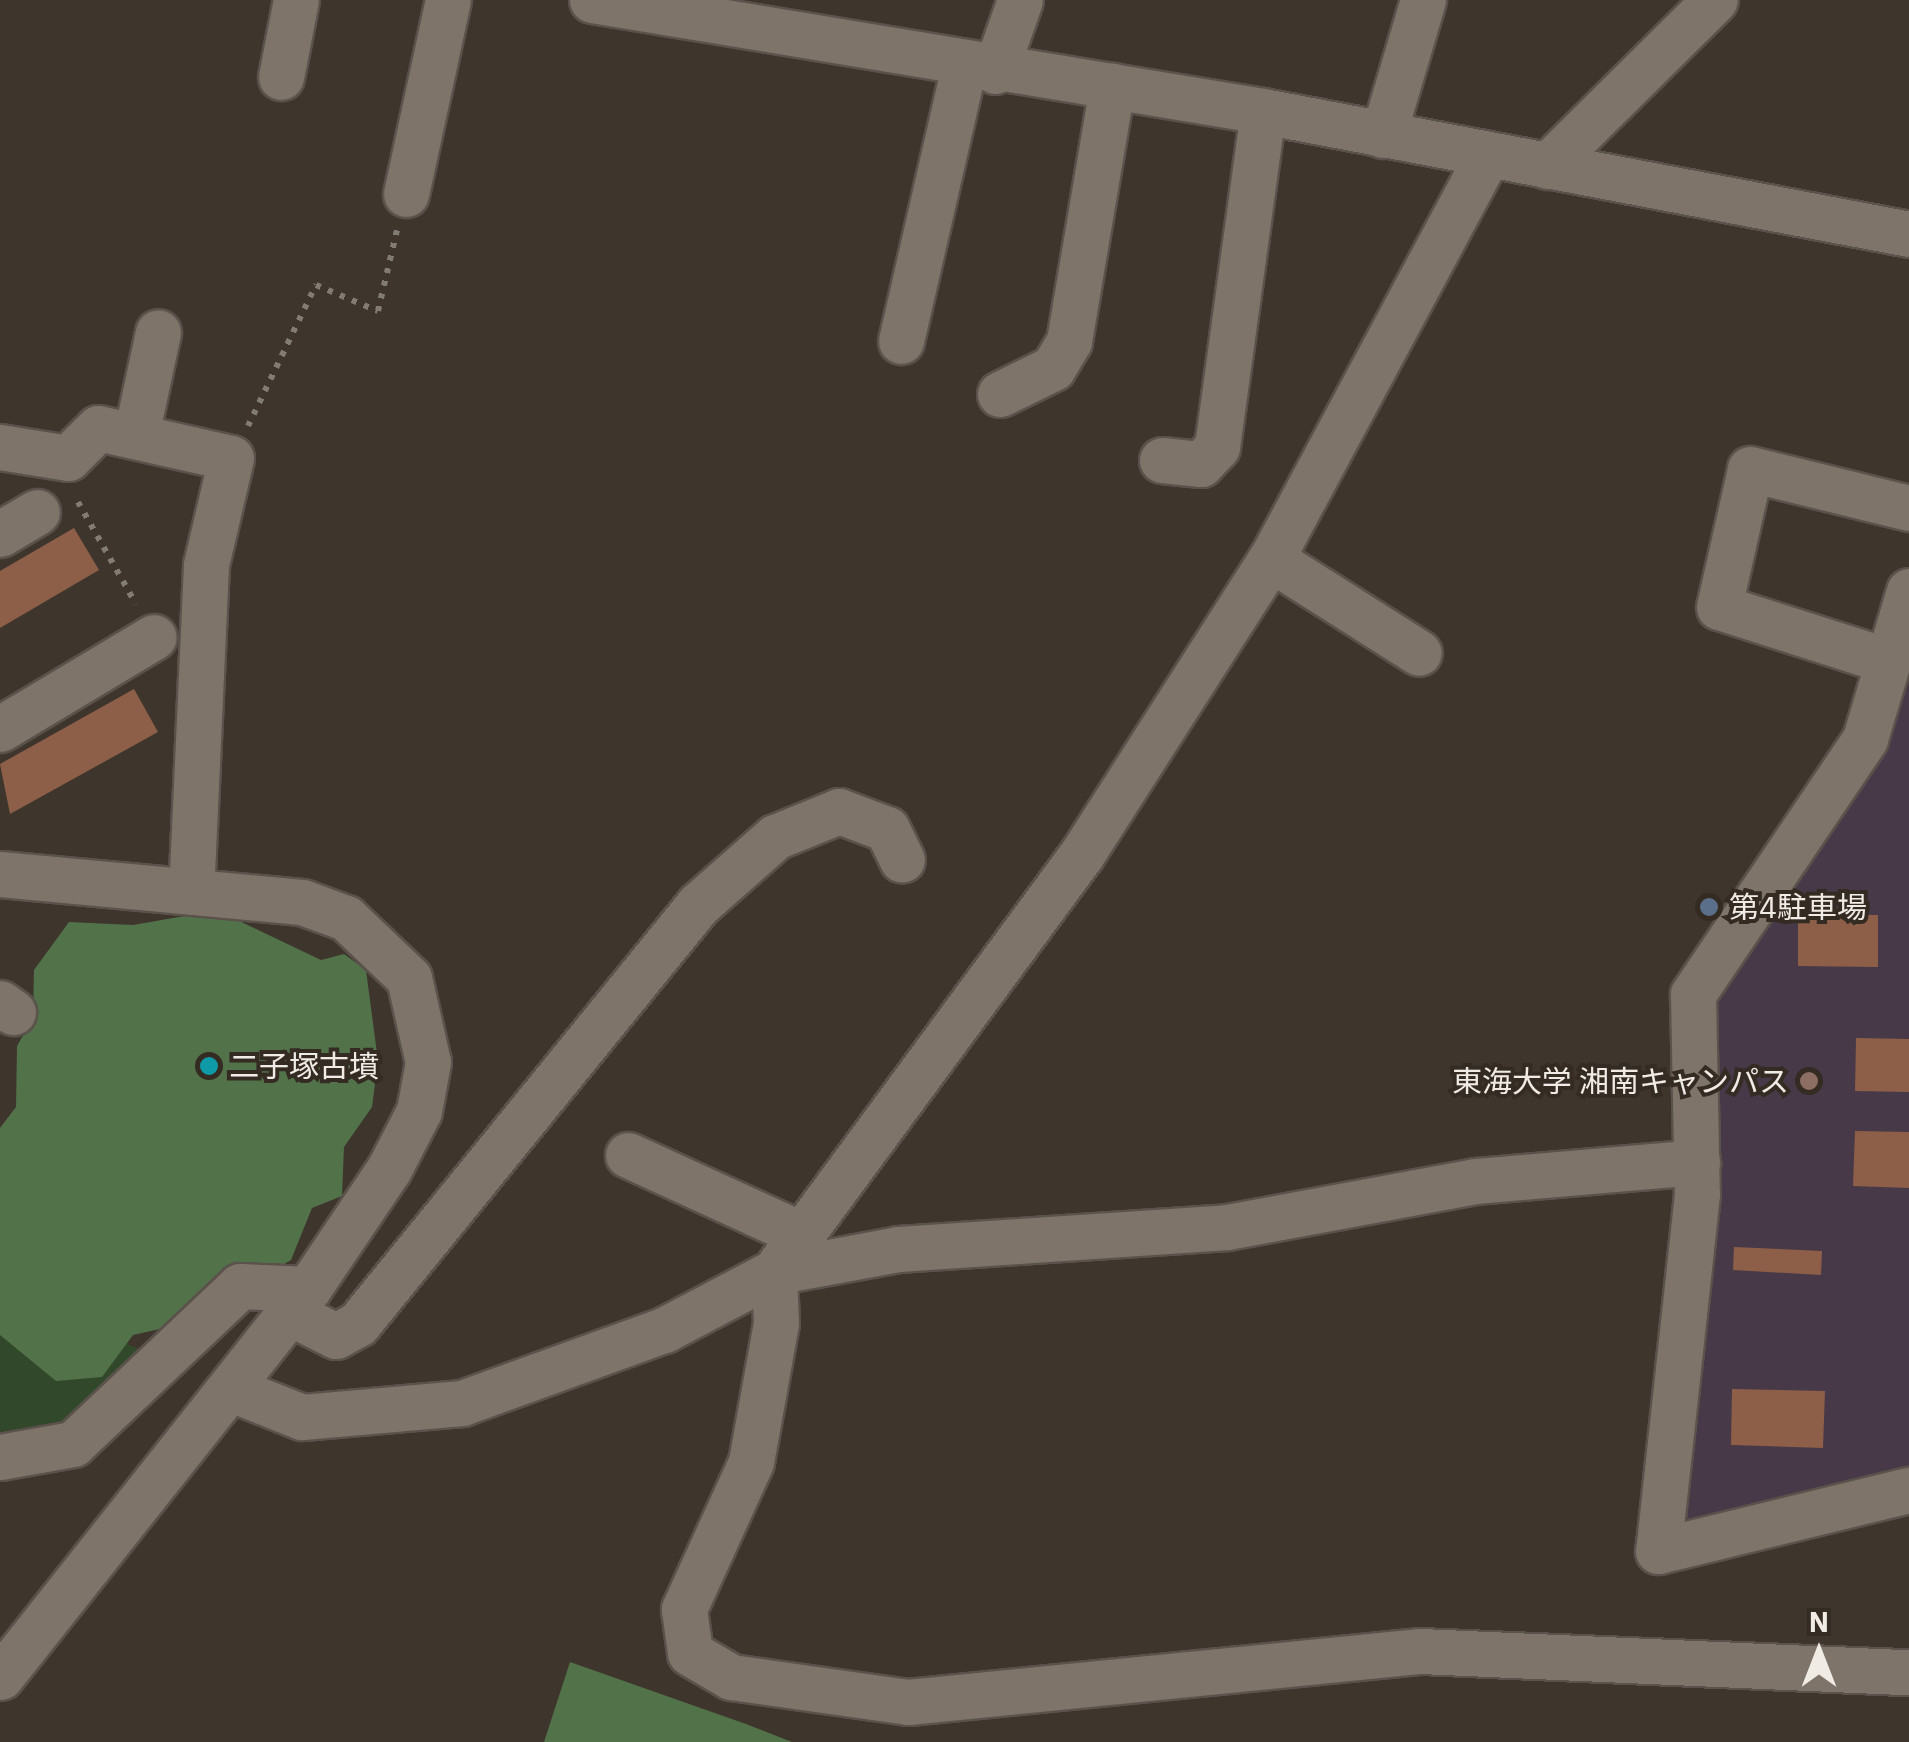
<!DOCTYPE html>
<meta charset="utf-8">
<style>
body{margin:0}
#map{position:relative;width:1909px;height:1742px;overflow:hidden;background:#3e352d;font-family:"IBM Plex Sans","Noto Sans JP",sans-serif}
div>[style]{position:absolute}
.education>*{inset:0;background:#473947}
.green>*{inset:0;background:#31492a}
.forest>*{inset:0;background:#52724a}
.building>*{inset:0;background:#8e5f48}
.path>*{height:6px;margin-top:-3px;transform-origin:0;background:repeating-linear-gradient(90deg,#837c75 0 5px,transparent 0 13px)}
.roads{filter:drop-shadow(2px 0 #5a524b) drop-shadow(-2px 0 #5a524b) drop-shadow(0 2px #5a524b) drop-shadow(0 -2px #5a524b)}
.minor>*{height:45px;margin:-22.5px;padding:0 22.5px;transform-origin:22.5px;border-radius:22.5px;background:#7e746a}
.dots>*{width:28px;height:28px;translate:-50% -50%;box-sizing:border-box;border:5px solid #342b23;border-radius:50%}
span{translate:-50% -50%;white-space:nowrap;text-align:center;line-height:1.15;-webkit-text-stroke:8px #342b23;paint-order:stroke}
.poi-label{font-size:30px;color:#f1ebe6}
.left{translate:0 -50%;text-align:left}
.right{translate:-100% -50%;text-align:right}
.north{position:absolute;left:1769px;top:1602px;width:100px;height:100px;-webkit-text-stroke:8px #342b23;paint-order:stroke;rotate:0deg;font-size:28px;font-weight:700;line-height:40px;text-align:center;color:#f1ebe6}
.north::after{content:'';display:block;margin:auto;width:35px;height:45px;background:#f1ebe6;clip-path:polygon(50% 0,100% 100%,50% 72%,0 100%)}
</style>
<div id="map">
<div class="education">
<div style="clip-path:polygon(1909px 644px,1909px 1482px,1700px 1534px,1667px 1507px,1704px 1011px)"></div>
</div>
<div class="green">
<div style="clip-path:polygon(0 1296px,145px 1351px,64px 1421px,0 1432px)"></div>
</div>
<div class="forest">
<div style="clip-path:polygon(196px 914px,233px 918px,321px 960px,344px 954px,366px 970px,378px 1061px,372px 1107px,344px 1147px,342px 1196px,312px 1208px,291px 1260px,186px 1323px,133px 1335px,102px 1377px,56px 1381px,0 1335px,0 1128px,16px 1107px,17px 1046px,33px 1018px,34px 970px,69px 922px,133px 925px)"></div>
<div style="clip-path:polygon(570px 1662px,746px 1724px,792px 1742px,544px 1742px)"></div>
</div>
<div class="building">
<div style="clip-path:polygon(74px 528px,99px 570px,0 628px,0 571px)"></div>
<div style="clip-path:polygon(134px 689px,158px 732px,10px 814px,0 764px)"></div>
<div style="clip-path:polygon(1798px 914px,1878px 915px,1878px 967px,1798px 966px)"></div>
<div style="clip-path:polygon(1856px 1038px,1909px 1039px,1909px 1092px,1855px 1091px)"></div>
<div style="clip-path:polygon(1855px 1131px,1909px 1132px,1909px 1188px,1853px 1186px)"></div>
<div style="clip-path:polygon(1734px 1247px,1822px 1251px,1821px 1275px,1733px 1270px)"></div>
<div style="clip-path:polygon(1732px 1389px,1825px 1391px,1823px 1448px,1731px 1445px)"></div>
</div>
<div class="path">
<div style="left:248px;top:426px;width:157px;rotate:-64.3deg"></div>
<div style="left:316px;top:285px;width:67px;rotate:22.8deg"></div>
<div style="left:378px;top:311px;width:83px;rotate:-76.8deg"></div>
<div style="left:78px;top:502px;width:117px;rotate:60.4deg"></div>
</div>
<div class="roads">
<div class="minor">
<div style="left:592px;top:0;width:680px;rotate:9.39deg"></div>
<div style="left:1263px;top:111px;width:658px;rotate:10.78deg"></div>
<div style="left:995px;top:71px;width:75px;rotate:-70.6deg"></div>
<div style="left:281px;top:77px;width:78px;rotate:-79deg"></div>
<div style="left:1383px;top:135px;width:141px;rotate:-73.5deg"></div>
<div style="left:1547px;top:166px;width:236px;rotate:-44.7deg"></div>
<div style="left:406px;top:194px;width:198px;rotate:-77.8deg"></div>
<div style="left:901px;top:341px;width:282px;rotate:-77.1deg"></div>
<div style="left:1000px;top:394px;width:59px;rotate:-26.1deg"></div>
<div style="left:1053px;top:368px;width:31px;rotate:-59deg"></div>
<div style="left:1069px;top:341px;width:259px;rotate:-80.4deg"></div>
<div style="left:136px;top:435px;width:105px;rotate:-77.9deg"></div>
<div style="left:0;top:447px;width:69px;rotate:9.2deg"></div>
<div style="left:68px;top:458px;width:42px;rotate:-45deg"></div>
<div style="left:98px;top:428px;width:136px;rotate:12.7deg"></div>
<div style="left:231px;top:458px;width:110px;rotate:103.2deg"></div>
<div style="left:206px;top:565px;width:327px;rotate:92.6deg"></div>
<div style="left:1162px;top:460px;width:39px;rotate:6deg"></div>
<div style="left:1201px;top:464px;width:23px;rotate:-47deg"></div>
<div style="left:1217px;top:447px;width:339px;rotate:-82.2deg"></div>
<div style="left:0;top:534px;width:43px;rotate:-30.7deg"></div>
<div style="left:1271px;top:559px;width:175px;rotate:32.4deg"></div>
<div style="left:1909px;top:591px;width:154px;rotate:106.6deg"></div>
<div style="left:1865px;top:739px;width:308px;rotate:124deg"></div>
<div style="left:1693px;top:994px;width:200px;rotate:88.9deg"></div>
<div style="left:1697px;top:1194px;width:359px;rotate:96.2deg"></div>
<div style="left:1658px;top:1551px;width:258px;rotate:-13.7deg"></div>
<div style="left:1888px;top:661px;width:177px;rotate:-162.3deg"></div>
<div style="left:1719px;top:607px;width:141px;rotate:-77.3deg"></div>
<div style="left:1750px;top:469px;width:164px;rotate:13.8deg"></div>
<div style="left:0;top:729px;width:179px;rotate:-30.9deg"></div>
<div style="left:0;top:874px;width:303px;rotate:5.3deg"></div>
<div style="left:302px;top:902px;width:47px;rotate:20deg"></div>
<div style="left:346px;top:918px;width:87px;rotate:43.6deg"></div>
<div style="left:409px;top:978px;width:86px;rotate:77.3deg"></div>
<div style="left:428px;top:1062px;width:50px;rotate:100.4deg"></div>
<div style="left:419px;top:1111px;width:65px;rotate:117.3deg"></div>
<div style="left:389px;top:1169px;width:145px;rotate:124deg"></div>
<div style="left:308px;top:1289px;width:495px;rotate:128.4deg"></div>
<div style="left:0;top:1003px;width:16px;rotate:35deg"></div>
<div style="left:628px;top:1155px;width:187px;rotate:24.6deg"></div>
<div style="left:774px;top:1272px;width:51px;rotate:87.8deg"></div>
<div style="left:776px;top:1323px;width:141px;rotate:100.2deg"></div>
<div style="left:751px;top:1462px;width:162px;rotate:114.5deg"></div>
<div style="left:684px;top:1609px;width:44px;rotate:82.2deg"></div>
<div style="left:690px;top:1653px;width:48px;rotate:30.3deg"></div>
<div style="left:731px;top:1677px;width:179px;rotate:8deg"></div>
<div style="left:908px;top:1702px;width:515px;rotate:-5.69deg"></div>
<div style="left:1420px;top:1651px;width:489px;rotate:2.5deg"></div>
<div style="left:774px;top:1272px;width:126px;rotate:-10.5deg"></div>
<div style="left:898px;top:1249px;width:330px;rotate:-3.8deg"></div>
<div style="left:1227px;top:1227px;width:253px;rotate:-10.5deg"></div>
<div style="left:1476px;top:1181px;width:222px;rotate:-4.9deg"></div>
<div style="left:290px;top:1313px;width:51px;rotate:26.6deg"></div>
<div style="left:336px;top:1336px;width:25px;rotate:-29deg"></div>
<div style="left:358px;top:1324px;width:540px;rotate:-50.94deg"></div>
<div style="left:698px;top:905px;width:103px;rotate:-41.4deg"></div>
<div style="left:775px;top:837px;width:69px;rotate:-22.1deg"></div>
<div style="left:839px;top:811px;width:51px;rotate:20.6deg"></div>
<div style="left:887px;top:829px;width:34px;rotate:64deg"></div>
<div style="left:234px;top:1390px;width:73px;rotate:21.7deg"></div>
<div style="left:302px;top:1417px;width:161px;rotate:-5deg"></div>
<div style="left:462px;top:1403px;width:215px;rotate:-19.9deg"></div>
<div style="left:664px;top:1330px;width:124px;rotate:-27.8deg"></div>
<div style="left:774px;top:1272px;width:519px;rotate:-53.62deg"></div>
<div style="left:1082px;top:854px;width:350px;rotate:-57.4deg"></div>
<div style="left:1271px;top:559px;width:456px;rotate:-61.8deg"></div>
<div style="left:0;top:1457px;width:74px;rotate:-10.1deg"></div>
<div style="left:73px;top:1444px;width:230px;rotate:-43.4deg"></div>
<div style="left:240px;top:1286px;width:68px;rotate:2.5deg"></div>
</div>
</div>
<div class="dots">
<div style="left:1709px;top:907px;background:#5c6f8a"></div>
<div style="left:209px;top:1066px;background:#0f9aa8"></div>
<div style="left:1809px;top:1081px;background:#8d6e63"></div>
</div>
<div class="poi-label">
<span class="left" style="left:1729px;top:907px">第4駐車場</span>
<span class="left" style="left:229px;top:1066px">二子塚古墳</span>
<span class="right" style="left:1789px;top:1081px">東海大学 湘南キャンパス</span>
</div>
<div class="north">N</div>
</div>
